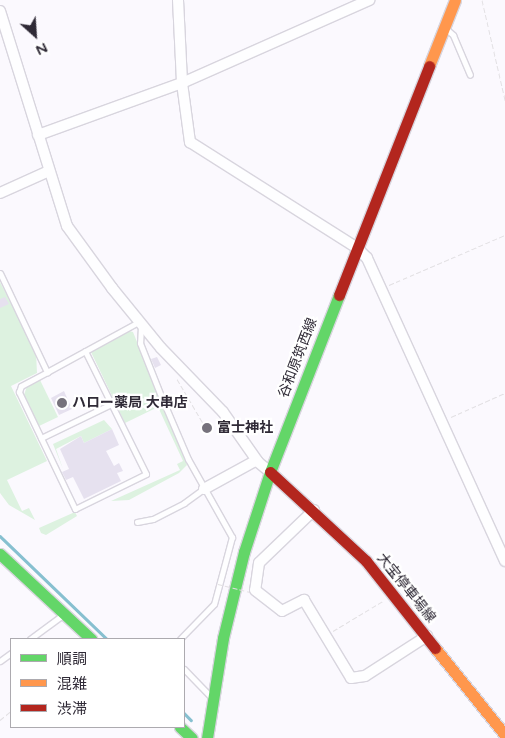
<!DOCTYPE html>
<meta charset="utf-8">
<style>
body{margin:0}
#map{position:relative;width:505px;height:738px;overflow:hidden;background:#fbf9fe;font-family:"Varela Round","Noto Sans JP",sans-serif}
div>[style]{position:absolute}
.green>*{inset:0;background:#ddf2e0}
.stream>*{height:2.5px;margin:-1.25px;padding:0 1.25px;transform-origin:1.25px;border-radius:1.25px;background:#87c0d0}
.building>*{inset:0;background:#e6e1ef}
.path>*{height:1px;margin-top:-0.5px;transform-origin:0;background:repeating-linear-gradient(90deg,#e2e0e3 0 5px,transparent 0 7.5px)}
.roads{filter:drop-shadow(1px 0 #d8d5de) drop-shadow(-1px 0 #d8d5de) drop-shadow(0 1px #d8d5de) drop-shadow(0 -1px #d8d5de)}
.lane>*{height:5px;margin:-2.5px;padding:0 2.5px;transform-origin:2.5px;border-radius:2.5px;background:#fefeff}
.street>*{height:10px;margin:-5px;padding:0 5px;transform-origin:5px;border-radius:5px;background:#fefeff}
.fast>*{height:11px;margin:-5.5px;padding:0 5.5px;transform-origin:5.5px;border-radius:5.5px;background:#63d668}
.slow>*{height:11px;margin:-5.5px;padding:0 5.5px;transform-origin:5.5px;border-radius:5.5px;background:#ff974d}
.jam>*{height:11px;margin:-5.5px;padding:0 5.5px;transform-origin:5.5px;border-radius:5.5px;background:#b3261e}
.path-bridge>*{height:1px;margin-top:-0.5px;transform-origin:0;background:repeating-linear-gradient(90deg,#e2e0e3 0 5px,transparent 0 7.5px)}
.dots>*{width:14px;height:14px;translate:-50% -50%;box-sizing:border-box;border:2px solid #fff;border-radius:50%}
span{translate:-50% -50%;white-space:nowrap;text-align:center;line-height:1.15;-webkit-text-stroke:4.5px #fff;paint-order:stroke}
.street-label{font-size:14px;color:#2f2a36}
.poi-label{font-size:14px;color:#2f2a36;font-weight:700}
.left{translate:0 -50%;text-align:left}
.legend{position:absolute;left:10px;top:638px;width:175px;height:90px;box-sizing:border-box;background:#fff;border:1px solid #acaaaf;margin:0;padding:6px 9px;list-style:none;font-size:15px;color:#2f2a36}
.legend li{display:flex;align-items:center;gap:10px;height:25px}
.legend b{width:25px;border:1px solid #acaaaf}
.north{position:absolute;left:10px;top:10px;width:50px;height:50px;-webkit-text-stroke:4px #fff;paint-order:stroke;rotate:154deg;font-size:14px;font-weight:700;line-height:20px;text-align:center;color:#2f2a36}
.north::after{content:'';display:block;margin:auto;width:18px;height:22px;background:#2f2a36;clip-path:polygon(50% 0,100% 100%,50% 72%,0 100%)}
</style>
<div id="map">
<div class="green">
<div style="clip-path:polygon(0 282px,36px 352px,37px 373px,11px 386px,47px 461px,7px 480px,22px 511px,29px 508px,35px 520px,9px 505px,0 493px)"></div>
<div style="clip-path:polygon(129px 331px,133px 332px,187px 465px,179px 473px,129px 500px,111px 501px,180px 470px,177px 464px,183px 461px,158px 407px,125px 423px,91px 352px)"></div>
<div style="clip-path:polygon(40px 380px,58px 417px,39px 426px,24px 395px,27px 386px)"></div>
<div style="clip-path:polygon(104px 420px,112px 429px,84px 443px,81px 436px,56px 449px,63px 469px,53px 444px)"></div>
<div style="clip-path:polygon(75px 512px,77px 516px,46px 535px,41px 533px,39px 528px)"></div>
</div>
<div class="stream">
<div style="left:0;top:536px;width:149px;rotate:43.9deg"></div>
<div style="left:184px;top:713px;width:10px;rotate:45deg"></div>
</div>
<div class="building">
<div style="clip-path:polygon(5px 297px,9px 304px,0 308px,0 299px)"></div>
<div style="clip-path:polygon(157px 357px,161px 365px,155px 368px,151px 359px)"></div>
<div style="clip-path:polygon(64px 391px,72px 409px,59px 415px,51px 398px)"></div>
<div style="clip-path:polygon(112px 429px,119px 445px,106px 451px,114px 466px,119px 463px,123px 471px,117px 473px,121px 481px,84px 499px,73px 477px,66px 480px,62px 472px,69px 469px,60px 449px,81px 436px,84px 443px)"></div>
</div>
<div class="path">
<div style="left:482px;top:0;width:103px;rotate:77deg"></div>
<div style="left:389px;top:285px;width:126px;rotate:-23.3deg"></div>
<div style="left:177px;top:379px;width:51px;rotate:59.4deg"></div>
<div style="left:451px;top:417px;width:59px;rotate:-24deg"></div>
<div style="left:333px;top:631px;width:58px;rotate:-31deg"></div>
<div style="left:0;top:720px;width:14px;rotate:-39deg"></div>
</div>
<div class="roads">
<div class="lane">
<div style="left:445px;top:28px;width:11px;rotate:41deg"></div>
<div style="left:453px;top:35px;width:43px;rotate:67deg"></div>
<div style="left:0;top:273px;width:110px;rotate:64.6deg"></div>
<div style="left:141px;top:326px;width:17px;rotate:93deg"></div>
<div style="left:140px;top:343px;width:57px;rotate:68.4deg"></div>
<div style="left:161px;top:396px;width:69px;rotate:66.8deg"></div>
<div style="left:188px;top:459px;width:90px;rotate:60.6deg"></div>
<div style="left:232px;top:537px;width:69px;rotate:105deg"></div>
<div style="left:214px;top:604px;width:49px;rotate:134.2deg"></div>
<div style="left:85px;top:351px;width:137px;rotate:63.6deg"></div>
<div style="left:146px;top:474px;width:79px;rotate:153.8deg"></div>
<div style="left:75px;top:509px;width:130px;rotate:-115.6deg"></div>
<div style="left:19px;top:392px;width:6px;rotate:-72deg"></div>
<div style="left:21px;top:386px;width:30px;rotate:-28deg"></div>
<div style="left:47px;top:372px;width:106px;rotate:-28.7deg"></div>
<div style="left:41px;top:438px;width:78px;rotate:-25.9deg"></div>
<div style="left:137px;top:522px;width:16px;rotate:-11deg"></div>
<div style="left:153px;top:519px;width:35px;rotate:-27deg"></div>
<div style="left:184px;top:503px;width:24px;rotate:-36deg"></div>
<div style="left:30px;top:639px;width:42px;rotate:-36.3deg"></div>
<div style="left:0;top:661px;width:14px;rotate:-36deg"></div>
<div style="left:184px;top:669px;width:40px;rotate:46deg"></div>
</div>
<div class="street">
<div style="left:178px;top:0;width:83px;rotate:87.2deg"></div>
<div style="left:182px;top:83px;width:60px;rotate:82.3deg"></div>
<div style="left:190px;top:142px;width:198px;rotate:32.4deg"></div>
<div style="left:357px;top:248px;width:14px;rotate:45deg"></div>
<div style="left:367px;top:258px;width:333px;rotate:65.5deg"></div>
<div style="left:0;top:11px;width:225px;rotate:72.7deg"></div>
<div style="left:67px;top:226px;width:77px;rotate:54deg"></div>
<div style="left:112px;top:288px;width:77px;rotate:50.8deg"></div>
<div style="left:161px;top:348px;width:89px;rotate:45.9deg"></div>
<div style="left:223px;top:412px;width:61px;rotate:55deg"></div>
<div style="left:258px;top:462px;width:16px;rotate:40deg"></div>
<div style="left:38px;top:135px;width:153px;rotate:-19.9deg"></div>
<div style="left:182px;top:83px;width:205px;rotate:-23.9deg"></div>
<div style="left:0;top:193px;width:54px;rotate:-24.2deg"></div>
<div style="left:204px;top:489px;width:60px;rotate:-28.7deg"></div>
<div style="left:314px;top:510px;width:76px;rotate:136.1deg"></div>
<div style="left:259px;top:563px;width:27px;rotate:98deg"></div>
<div style="left:255px;top:590px;width:34px;rotate:38deg"></div>
<div style="left:282px;top:611px;width:25px;rotate:-27deg"></div>
<div style="left:304px;top:600px;width:91px;rotate:58.9deg"></div>
<div style="left:351px;top:678px;width:14px;rotate:-8deg"></div>
<div style="left:365px;top:676px;width:74px;rotate:-32.8deg"></div>
</div>
<div class="fast">
<div style="left:0;top:554px;width:125px;rotate:43deg"></div>
<div style="left:180px;top:727px;width:16px;rotate:43deg"></div>
<div style="left:207px;top:738px;width:101px;rotate:-80.9deg"></div>
<div style="left:223px;top:638px;width:89px;rotate:-76.3deg"></div>
<div style="left:244px;top:552px;width:84px;rotate:-72deg"></div>
<div style="left:270px;top:472px;width:190px;rotate:-68.7deg"></div>
</div>
<div class="slow">
<div style="left:429px;top:66px;width:71px;rotate:-68.5deg"></div>
<div style="left:435px;top:648px;width:112px;rotate:51.2deg"></div>
</div>
<div class="jam">
<div style="left:339px;top:295px;width:246px;rotate:-68.5deg"></div>
<div style="left:270px;top:472px;width:131px;rotate:42.8deg"></div>
<div style="left:366px;top:561px;width:111px;rotate:51.6deg"></div>
</div>
</div>
<div class="path-bridge">
<div style="left:218px;top:584px;width:32px;rotate:14deg"></div>
</div>
<div class="dots">
<div style="left:62px;top:403px;background:#76727c"></div>
<div style="left:207px;top:428px;background:#76727c"></div>
</div>
<div class="street-label">
<span style="left:298px;top:358px;rotate:-69deg">谷和原筑西線</span>
<span style="left:406px;top:588px;rotate:51deg">大宝停車場線</span>
</div>
<div class="poi-label">
<span class="left" style="left:72px;top:403px">ハロー薬局 大串店</span>
<span class="left" style="left:217px;top:428px">富士神社</span>
</div>
<ul class="legend">
<li><b style="height:6px;background:#63d668"></b>順調</li>
<li><b style="height:6px;background:#ff974d"></b>混雑</li>
<li><b style="height:6px;background:#b3261e"></b>渋滞</li>
</ul>
<div class="north">N</div>
</div>
